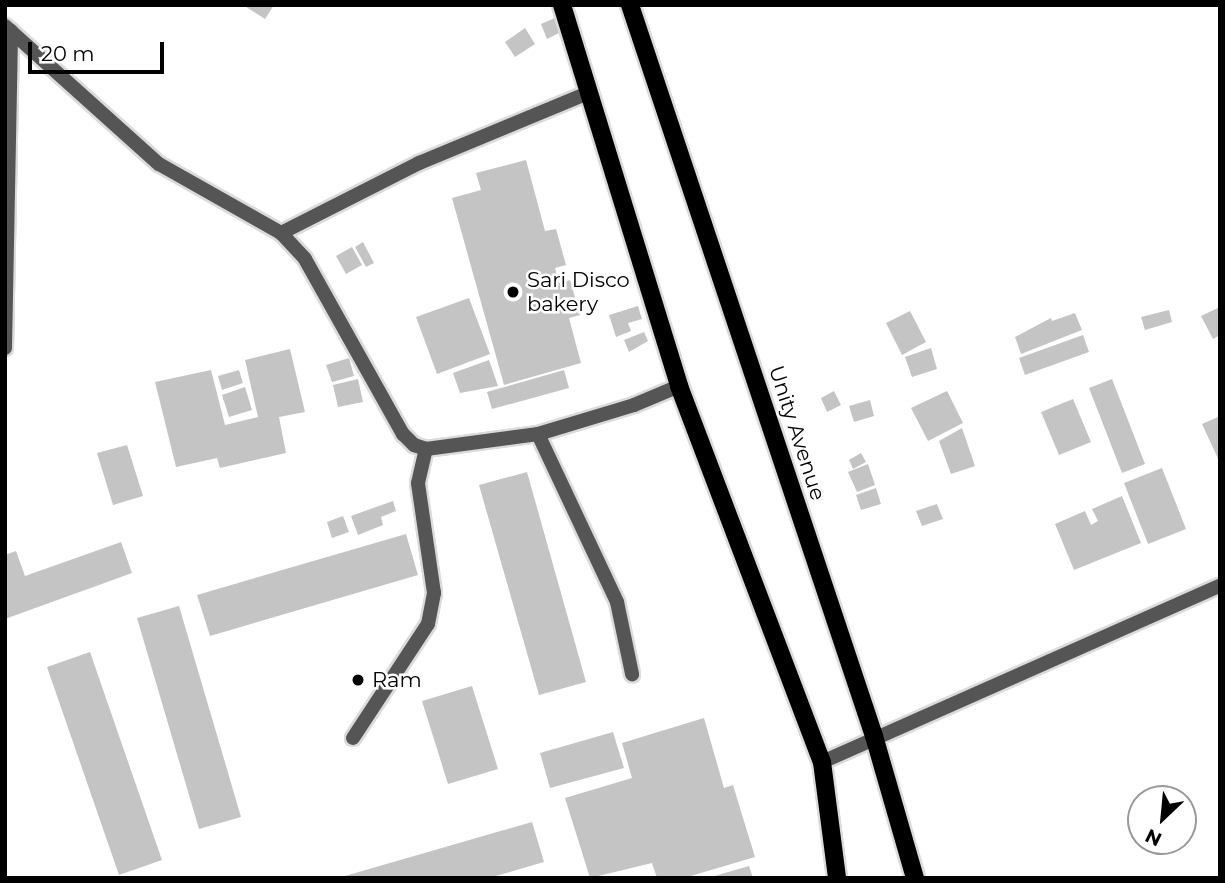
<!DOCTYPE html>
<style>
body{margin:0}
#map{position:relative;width:1225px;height:883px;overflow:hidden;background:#fff;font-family:Montserrat,sans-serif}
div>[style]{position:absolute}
.building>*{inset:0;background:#c4c4c4}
.roads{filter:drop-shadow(2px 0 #dbdbdb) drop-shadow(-2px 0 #dbdbdb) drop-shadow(0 2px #dbdbdb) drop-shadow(0 -2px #dbdbdb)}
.lane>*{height:14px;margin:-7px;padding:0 7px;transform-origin:7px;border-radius:7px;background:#555}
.street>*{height:14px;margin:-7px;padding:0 7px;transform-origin:7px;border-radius:7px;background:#555}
.primary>*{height:18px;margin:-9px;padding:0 9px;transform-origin:9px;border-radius:9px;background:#000}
.dots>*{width:19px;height:19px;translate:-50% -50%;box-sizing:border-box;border:4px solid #fff;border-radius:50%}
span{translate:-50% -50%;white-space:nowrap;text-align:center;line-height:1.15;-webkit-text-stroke:5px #fff;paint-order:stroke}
.poi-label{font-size:21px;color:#000}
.left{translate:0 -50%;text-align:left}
.street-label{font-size:21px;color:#000}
.frame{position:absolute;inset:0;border:7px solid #000;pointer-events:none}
.north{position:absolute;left:1127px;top:785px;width:70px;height:70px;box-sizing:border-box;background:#fff;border:2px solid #999;border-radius:50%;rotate:206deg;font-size:19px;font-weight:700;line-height:28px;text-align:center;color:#000}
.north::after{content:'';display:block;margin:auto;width:24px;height:32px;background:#000;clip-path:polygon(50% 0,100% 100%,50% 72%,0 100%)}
.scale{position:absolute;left:28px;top:42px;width:136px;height:32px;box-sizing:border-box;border:4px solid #000;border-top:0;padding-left:9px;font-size:21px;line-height:24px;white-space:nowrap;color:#000;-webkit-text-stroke:5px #fff;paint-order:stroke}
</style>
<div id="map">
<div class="building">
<div style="clip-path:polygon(243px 5px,274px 5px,265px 19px)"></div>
<div style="clip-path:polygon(557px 17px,563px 31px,547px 39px,541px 24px)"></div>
<div style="clip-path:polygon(525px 28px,535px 44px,515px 57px,505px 42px)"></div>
<div style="clip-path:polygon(526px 160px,545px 231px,556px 229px,566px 265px,555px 268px,559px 283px,570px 280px,580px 315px,569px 318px,581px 363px,504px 385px,452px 198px,481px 190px,476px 173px)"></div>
<div style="clip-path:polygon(363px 242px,374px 263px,366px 267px,355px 247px)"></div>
<div style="clip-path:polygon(352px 247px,362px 265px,346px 274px,336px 256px)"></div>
<div style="clip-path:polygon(469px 298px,490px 354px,437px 374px,416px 317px)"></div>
<div style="clip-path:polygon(638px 306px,642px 319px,628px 323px,631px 331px,616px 337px,609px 315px)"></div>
<div style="clip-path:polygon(1220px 307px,1220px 335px,1213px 339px,1201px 316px)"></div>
<div style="clip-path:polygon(1169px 310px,1172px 322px,1145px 330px,1141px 317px)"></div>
<div style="clip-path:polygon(910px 311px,926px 342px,902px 355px,886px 323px)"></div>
<div style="clip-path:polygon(1075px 313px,1082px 330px,1021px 354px,1015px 337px,1051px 318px,1052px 321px)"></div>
<div style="clip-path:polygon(644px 332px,648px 341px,629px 352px,624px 340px)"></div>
<div style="clip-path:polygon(1083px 335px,1089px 352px,1025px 375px,1019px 358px)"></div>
<div style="clip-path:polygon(931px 348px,937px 369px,912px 377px,905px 357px)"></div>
<div style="clip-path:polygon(290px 349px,305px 412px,279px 417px,286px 453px,220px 468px,217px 458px,176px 467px,155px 382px,211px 370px,225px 425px,258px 417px,245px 360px)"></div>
<div style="clip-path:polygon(349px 358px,354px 376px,332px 382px,326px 365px)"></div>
<div style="clip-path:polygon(489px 360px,498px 386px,460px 393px,453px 373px)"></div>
<div style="clip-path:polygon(239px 370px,243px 383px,222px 390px,218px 376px)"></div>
<div style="clip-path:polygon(564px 370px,569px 388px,492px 409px,487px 392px)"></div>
<div style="clip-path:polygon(358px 379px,363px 402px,338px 407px,333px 385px)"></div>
<div style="clip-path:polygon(1112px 379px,1145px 464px,1122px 473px,1089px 388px)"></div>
<div style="clip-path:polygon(245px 387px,252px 410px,229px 417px,222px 395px)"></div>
<div style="clip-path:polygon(834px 391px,841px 405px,827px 412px,821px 398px)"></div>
<div style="clip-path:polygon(947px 391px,963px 423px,928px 441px,911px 408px)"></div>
<div style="clip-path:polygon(1073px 399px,1091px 442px,1059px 455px,1041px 412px)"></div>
<div style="clip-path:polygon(870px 400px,874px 416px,854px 422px,849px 406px)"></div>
<div style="clip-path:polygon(1220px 416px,1220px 463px,1202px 424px)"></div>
<div style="clip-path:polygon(962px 428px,975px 466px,951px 474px,939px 441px)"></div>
<div style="clip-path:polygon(127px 445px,143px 496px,113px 505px,97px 453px)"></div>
<div style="clip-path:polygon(861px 453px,866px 462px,853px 469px,849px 460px)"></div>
<div style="clip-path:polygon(868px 464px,875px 485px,857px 492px,848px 472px)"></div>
<div style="clip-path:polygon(1162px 468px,1186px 529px,1148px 544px,1124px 483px)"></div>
<div style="clip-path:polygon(527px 472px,586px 682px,539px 695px,479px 485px)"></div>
<div style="clip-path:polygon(876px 488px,881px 504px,861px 510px,856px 495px)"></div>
<div style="clip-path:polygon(1122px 496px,1141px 543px,1074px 570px,1055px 524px,1085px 511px,1091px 525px,1098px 521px,1092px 509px)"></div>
<div style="clip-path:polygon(393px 501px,396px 511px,381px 517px,383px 525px,358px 535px,351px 516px)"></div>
<div style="clip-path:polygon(937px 504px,943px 519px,922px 526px,916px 511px)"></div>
<div style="clip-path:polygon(343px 516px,349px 532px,332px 538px,327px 522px)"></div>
<div style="clip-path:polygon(406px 534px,418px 575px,210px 636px,197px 595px)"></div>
<div style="clip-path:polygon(121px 542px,132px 573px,5px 619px,5px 555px,16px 551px,25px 576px)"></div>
<div style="clip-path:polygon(179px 606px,241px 817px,199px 829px,137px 618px)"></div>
<div style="clip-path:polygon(90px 652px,162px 860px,119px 875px,47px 667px)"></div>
<div style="clip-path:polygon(472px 686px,498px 769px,448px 784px,422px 701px)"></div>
<div style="clip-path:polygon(704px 718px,724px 788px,733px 785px,755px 857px,684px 878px,657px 878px,652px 863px,590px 878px,565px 798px,632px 778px,622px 743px)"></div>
<div style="clip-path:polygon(613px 732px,624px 768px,550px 788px,540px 753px)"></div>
<div style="clip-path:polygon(532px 822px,544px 862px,489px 878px,338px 878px)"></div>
<div style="clip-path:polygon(749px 866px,753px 878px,711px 878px,711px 877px)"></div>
</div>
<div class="roads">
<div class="lane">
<div style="left:281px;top:233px;width:155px;rotate:-26.9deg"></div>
<div style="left:419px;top:163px;width:183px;rotate:-22.5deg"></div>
<div style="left:353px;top:738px;width:136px;rotate:-56.7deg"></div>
<div style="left:428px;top:624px;width:32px;rotate:-79deg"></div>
<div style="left:434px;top:593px;width:111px;rotate:-98.3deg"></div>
<div style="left:418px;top:483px;width:35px;rotate:-77deg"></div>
</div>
<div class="street">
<div style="left:5px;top:26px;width:207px;rotate:41.9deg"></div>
<div style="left:159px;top:164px;width:140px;rotate:29.5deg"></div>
<div style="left:281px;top:233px;width:35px;rotate:47deg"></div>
<div style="left:305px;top:259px;width:201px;rotate:60.8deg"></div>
<div style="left:403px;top:434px;width:16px;rotate:45deg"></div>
<div style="left:414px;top:445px;width:13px;rotate:18deg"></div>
<div style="left:426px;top:449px;width:113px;rotate:-7.6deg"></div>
<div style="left:538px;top:434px;width:100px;rotate:-16.8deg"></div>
<div style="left:634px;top:405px;width:49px;rotate:-22.9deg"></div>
<div style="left:5px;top:348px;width:317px;rotate:-88.9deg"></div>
<div style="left:538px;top:434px;width:186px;rotate:64.8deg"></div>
<div style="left:617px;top:602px;width:74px;rotate:78.2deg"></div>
<div style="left:822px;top:762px;width:435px;rotate:-23.9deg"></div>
</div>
<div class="primary">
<div style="left:562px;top:5px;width:399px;rotate:72.9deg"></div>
<div style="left:679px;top:386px;width:402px;rotate:69.2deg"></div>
<div style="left:822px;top:762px;width:117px;rotate:82.6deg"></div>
<div style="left:630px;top:5px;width:771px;rotate:71.54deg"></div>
<div style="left:874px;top:736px;width:148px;rotate:73.9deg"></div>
</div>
</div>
<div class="dots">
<div style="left:513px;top:292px;background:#000"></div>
<div style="left:358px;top:680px;background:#000"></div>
</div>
<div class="poi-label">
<span class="left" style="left:527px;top:292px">Sari Disco<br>bakery</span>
<span class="left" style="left:372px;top:680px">Ram</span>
</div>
<div class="street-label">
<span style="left:797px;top:433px;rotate:72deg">Unity Avenue</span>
</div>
<div class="frame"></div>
<div class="north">N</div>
<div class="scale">20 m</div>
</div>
